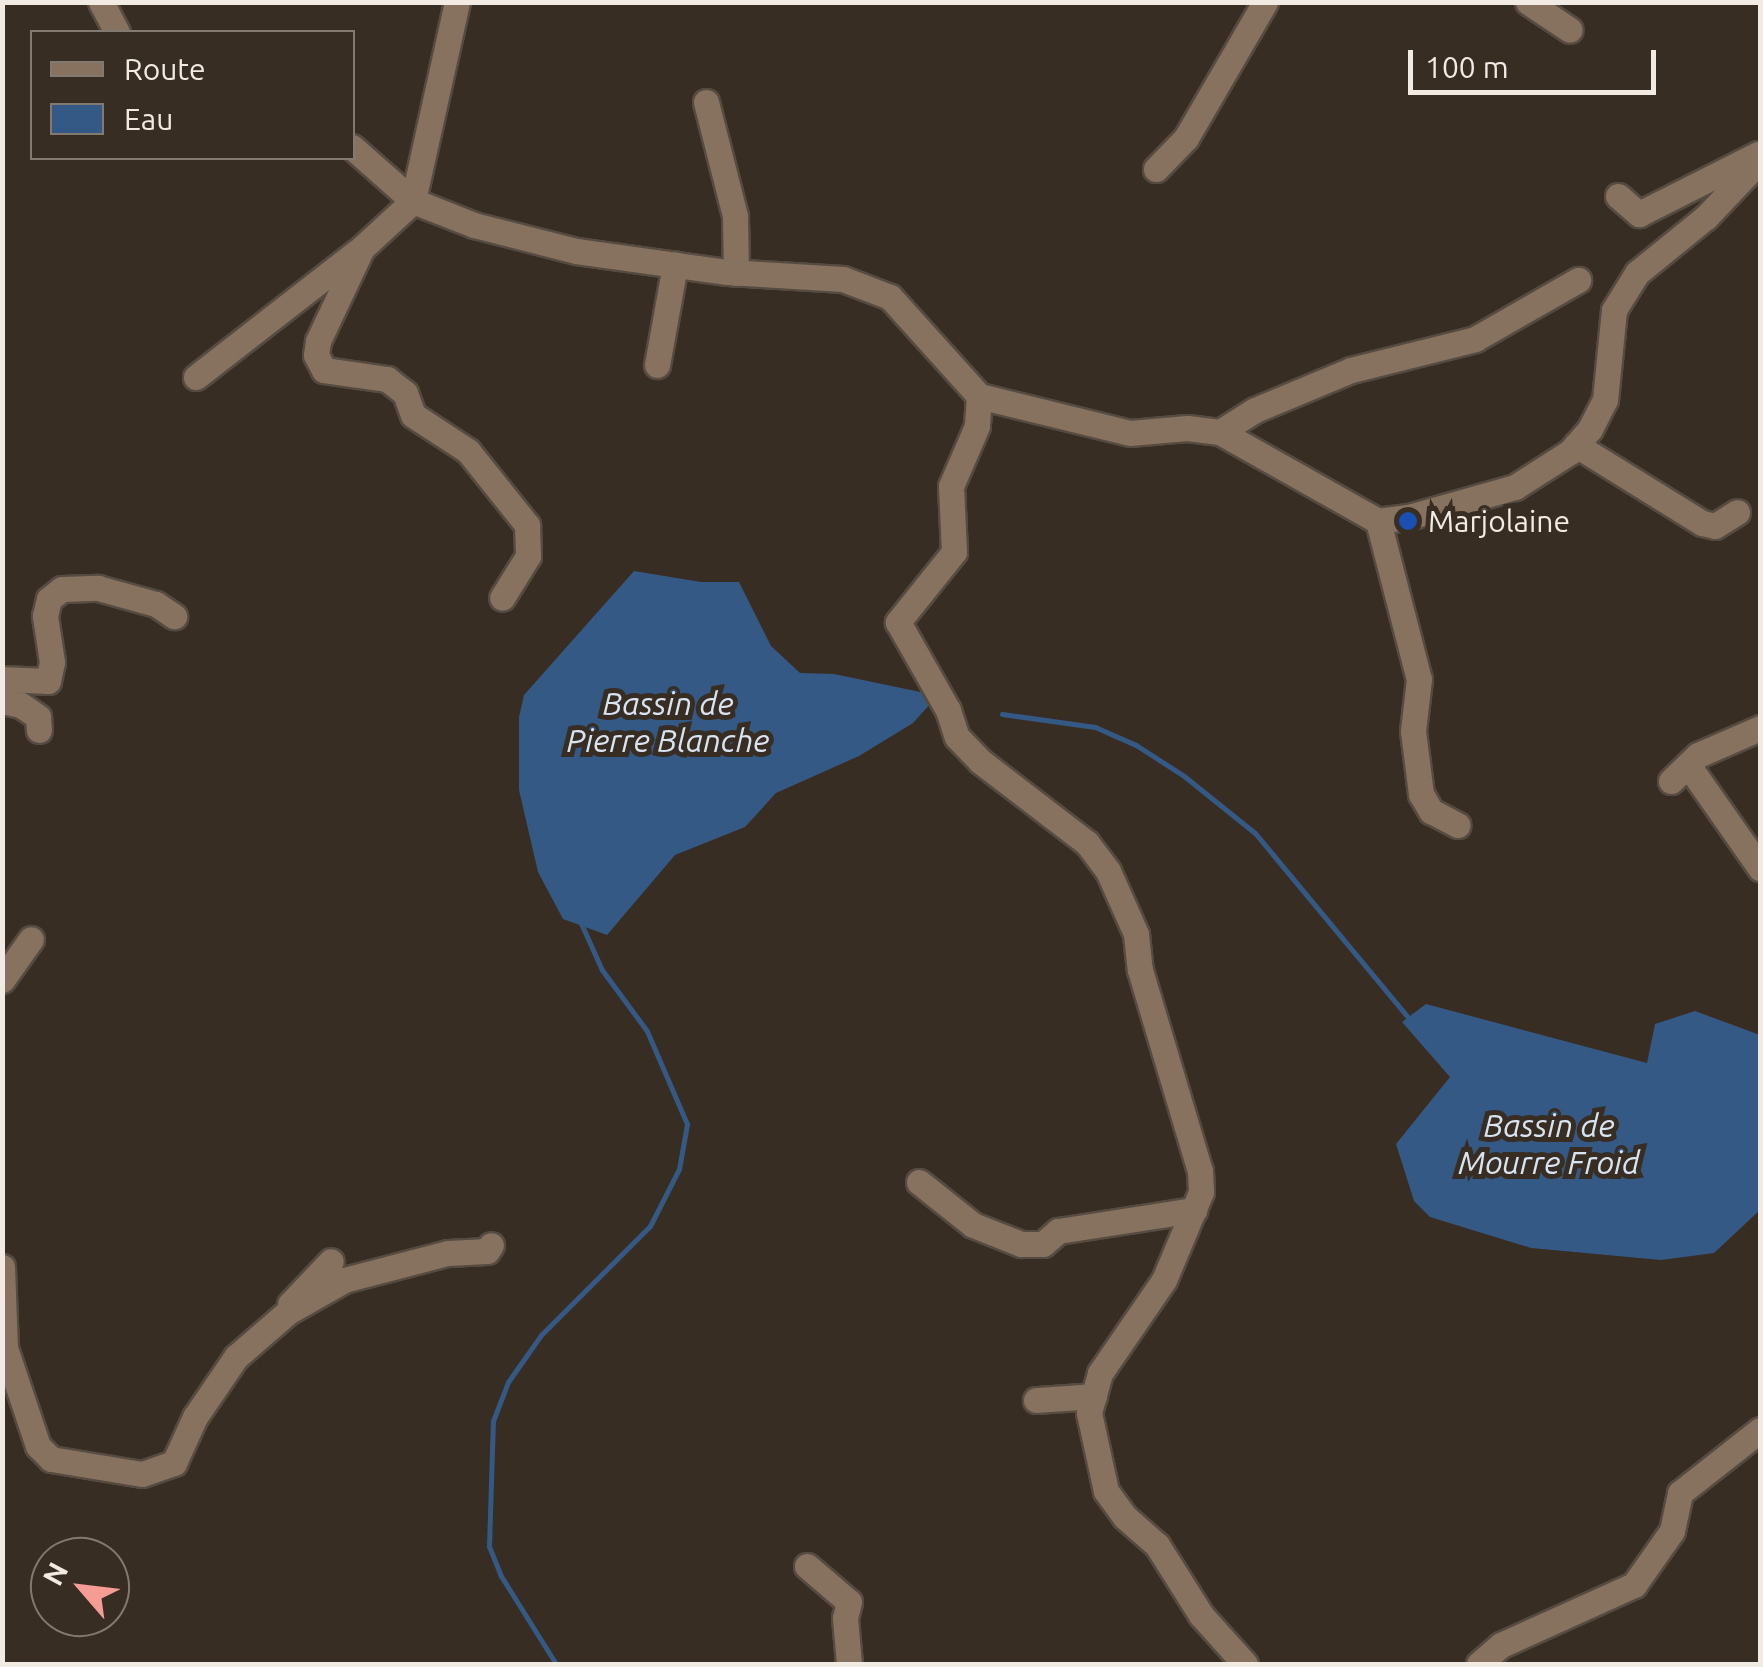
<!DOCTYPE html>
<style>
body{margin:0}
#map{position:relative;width:1763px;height:1667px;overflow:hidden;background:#382d22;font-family:Ubuntu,sans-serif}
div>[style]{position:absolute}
.water>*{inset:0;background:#345985}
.stream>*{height:5px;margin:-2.5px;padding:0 2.5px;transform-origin:2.5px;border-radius:2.5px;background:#345985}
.roads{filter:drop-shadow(2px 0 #564b41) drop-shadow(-2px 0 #564b41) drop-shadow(0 2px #564b41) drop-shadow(0 -2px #564b41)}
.minor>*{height:25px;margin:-12.5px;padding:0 12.5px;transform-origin:12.5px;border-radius:12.5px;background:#877260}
.dots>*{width:28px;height:28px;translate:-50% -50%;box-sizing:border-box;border:5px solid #382d22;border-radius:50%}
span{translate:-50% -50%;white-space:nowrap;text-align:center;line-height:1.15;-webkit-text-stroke:10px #382d22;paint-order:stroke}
.poi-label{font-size:30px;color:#f2ebe4}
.left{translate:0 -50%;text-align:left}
.water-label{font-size:32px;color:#d8e4f2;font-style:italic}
.frame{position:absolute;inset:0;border:5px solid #f2ebe4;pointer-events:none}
.legend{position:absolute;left:30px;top:30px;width:325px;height:130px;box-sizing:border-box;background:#382d22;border:2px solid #827970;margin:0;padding:12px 18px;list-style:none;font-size:30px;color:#f2ebe4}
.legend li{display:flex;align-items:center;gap:20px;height:50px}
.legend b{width:50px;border:2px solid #827970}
.north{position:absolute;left:30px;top:1537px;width:100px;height:100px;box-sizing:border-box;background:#382d22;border:2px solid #827970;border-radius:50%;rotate:298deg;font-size:28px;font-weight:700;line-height:40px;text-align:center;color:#f2ebe4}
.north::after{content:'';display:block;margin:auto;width:35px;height:45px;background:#f59c94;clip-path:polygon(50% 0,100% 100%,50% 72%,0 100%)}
.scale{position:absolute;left:1408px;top:50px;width:248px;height:45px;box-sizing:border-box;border:5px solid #f2ebe4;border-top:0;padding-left:12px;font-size:30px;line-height:35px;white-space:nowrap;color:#f2ebe4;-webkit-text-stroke:8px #382d22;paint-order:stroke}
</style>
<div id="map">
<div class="water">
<div style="clip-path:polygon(634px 571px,701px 582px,739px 582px,771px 646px,800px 673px,834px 674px,930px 694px,931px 703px,913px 723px,859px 756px,776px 793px,745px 827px,675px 855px,607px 935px,563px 919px,538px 872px,519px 790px,519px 717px,524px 695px)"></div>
<div style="clip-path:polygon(1426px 1004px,1647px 1063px,1655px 1024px,1695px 1011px,1760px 1035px,1760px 1210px,1714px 1253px,1661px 1260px,1531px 1248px,1430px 1217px,1414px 1201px,1396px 1144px,1450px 1077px,1402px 1022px)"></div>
</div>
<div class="stream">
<div style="left:1002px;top:714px;width:94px;rotate:8deg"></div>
<div style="left:1095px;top:727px;width:45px;rotate:23.7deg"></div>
<div style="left:1136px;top:745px;width:57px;rotate:32.9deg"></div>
<div style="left:1184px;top:776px;width:91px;rotate:38.8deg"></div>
<div style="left:1255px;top:833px;width:244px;rotate:50.3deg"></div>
<div style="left:556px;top:1664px;width:104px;rotate:-122deg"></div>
<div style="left:501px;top:1576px;width:32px;rotate:-112deg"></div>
<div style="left:489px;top:1546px;width:125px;rotate:-88.2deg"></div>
<div style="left:493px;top:1421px;width:42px;rotate:-69deg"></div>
<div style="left:508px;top:1382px;width:57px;rotate:-54.9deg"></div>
<div style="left:541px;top:1335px;width:154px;rotate:-45deg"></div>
<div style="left:650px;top:1226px;width:64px;rotate:-63deg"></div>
<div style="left:679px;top:1169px;width:46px;rotate:-79.9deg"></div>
<div style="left:687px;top:1124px;width:101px;rotate:-113.3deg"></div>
<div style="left:647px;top:1031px;width:76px;rotate:-126.4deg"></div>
<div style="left:602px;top:970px;width:54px;rotate:-114.2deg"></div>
</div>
<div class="roads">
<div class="minor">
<div style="left:101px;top:2px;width:34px;rotate:62deg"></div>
<div style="left:457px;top:2px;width:204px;rotate:102.5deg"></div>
<div style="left:413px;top:201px;width:69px;rotate:137.3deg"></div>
<div style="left:362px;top:248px;width:103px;rotate:115.3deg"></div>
<div style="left:318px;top:341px;width:14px;rotate:98deg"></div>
<div style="left:316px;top:355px;width:17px;rotate:62deg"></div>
<div style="left:324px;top:370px;width:64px;rotate:8.1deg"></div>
<div style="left:387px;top:379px;width:23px;rotate:38deg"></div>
<div style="left:405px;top:393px;width:23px;rotate:70deg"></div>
<div style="left:413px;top:415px;width:66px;rotate:33.2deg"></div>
<div style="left:468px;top:451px;width:95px;rotate:51.4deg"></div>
<div style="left:527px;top:525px;width:31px;rotate:88deg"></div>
<div style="left:528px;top:556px;width:49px;rotate:121.8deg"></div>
<div style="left:1528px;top:2px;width:50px;rotate:33.7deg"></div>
<div style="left:706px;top:102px;width:118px;rotate:75.7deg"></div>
<div style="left:735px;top:216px;width:57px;rotate:89deg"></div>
<div style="left:352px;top:147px;width:81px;rotate:41.5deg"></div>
<div style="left:413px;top:201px;width:66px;rotate:21.5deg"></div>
<div style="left:474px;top:225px;width:105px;rotate:14.3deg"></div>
<div style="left:576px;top:251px;width:153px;rotate:7.9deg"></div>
<div style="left:728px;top:272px;width:115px;rotate:3.5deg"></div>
<div style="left:843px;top:279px;width:50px;rotate:21deg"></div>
<div style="left:890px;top:297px;width:133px;rotate:48deg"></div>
<div style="left:979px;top:396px;width:155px;rotate:13.8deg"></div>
<div style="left:1130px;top:433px;width:57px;rotate:-5deg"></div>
<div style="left:1187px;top:428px;width:33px;rotate:7deg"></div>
<div style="left:1220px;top:432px;width:181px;rotate:29.4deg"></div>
<div style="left:1378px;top:521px;width:163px;rotate:75.5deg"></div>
<div style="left:1419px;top:679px;width:52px;rotate:96.6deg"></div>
<div style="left:1413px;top:731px;width:64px;rotate:82.8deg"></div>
<div style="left:1421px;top:794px;width:20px;rotate:60deg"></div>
<div style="left:1431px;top:811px;width:30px;rotate:28deg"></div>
<div style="left:1156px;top:169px;width:43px;rotate:-45.9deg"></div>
<div style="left:1186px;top:138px;width:157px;rotate:-59.8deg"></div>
<div style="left:1618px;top:196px;width:28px;rotate:41deg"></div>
<div style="left:1639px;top:214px;width:133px;rotate:-26.8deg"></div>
<div style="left:657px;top:365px;width:102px;rotate:-79.8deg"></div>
<div style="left:196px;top:377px;width:205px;rotate:-37.9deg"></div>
<div style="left:979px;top:396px;width:30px;rotate:94deg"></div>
<div style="left:977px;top:426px;width:65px;rotate:113.4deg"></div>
<div style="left:951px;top:486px;width:66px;rotate:87.4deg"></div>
<div style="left:954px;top:552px;width:90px;rotate:128.7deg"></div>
<div style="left:898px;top:622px;width:101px;rotate:60.4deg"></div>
<div style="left:948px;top:710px;width:28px;rotate:72deg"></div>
<div style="left:957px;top:737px;width:33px;rotate:46deg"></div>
<div style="left:980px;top:761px;width:135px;rotate:37.5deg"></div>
<div style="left:1087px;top:843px;width:35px;rotate:53deg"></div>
<div style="left:1108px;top:871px;width:69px;rotate:66deg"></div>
<div style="left:1136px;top:934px;width:36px;rotate:84deg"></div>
<div style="left:1140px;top:970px;width:210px;rotate:73.4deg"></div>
<div style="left:1200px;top:1171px;width:21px;rotate:87deg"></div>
<div style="left:1201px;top:1192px;width:95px;rotate:112.8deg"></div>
<div style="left:1164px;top:1280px;width:113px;rotate:124.5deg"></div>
<div style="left:1100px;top:1373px;width:41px;rotate:105.4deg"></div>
<div style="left:1089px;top:1413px;width:80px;rotate:77.7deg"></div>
<div style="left:1106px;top:1491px;width:32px;rotate:54deg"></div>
<div style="left:1125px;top:1517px;width:43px;rotate:41.2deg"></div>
<div style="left:1157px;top:1545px;width:83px;rotate:57.8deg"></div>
<div style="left:1201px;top:1615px;width:66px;rotate:48.1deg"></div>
<div style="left:1220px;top:432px;width:41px;rotate:-32.2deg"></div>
<div style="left:1255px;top:410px;width:104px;rotate:-22.6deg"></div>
<div style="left:1351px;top:370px;width:128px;rotate:-14deg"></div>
<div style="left:1475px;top:339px;width:119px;rotate:-29.8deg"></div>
<div style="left:1576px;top:445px;width:148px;rotate:31.8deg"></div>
<div style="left:1702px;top:523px;width:13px;rotate:13deg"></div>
<div style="left:1715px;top:526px;width:26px;rotate:-32deg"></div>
<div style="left:1378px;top:521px;width:34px;rotate:-8deg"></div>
<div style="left:1412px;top:516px;width:107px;rotate:-15.7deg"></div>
<div style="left:1515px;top:487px;width:65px;rotate:-32.5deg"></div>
<div style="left:1570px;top:452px;width:30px;rotate:-49deg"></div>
<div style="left:1590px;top:429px;width:33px;rotate:-63deg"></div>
<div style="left:1605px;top:400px;width:90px;rotate:-84.3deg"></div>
<div style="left:1614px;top:310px;width:44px;rotate:-58.1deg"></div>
<div style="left:1637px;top:273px;width:89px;rotate:-39.1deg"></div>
<div style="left:1706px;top:217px;width:79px;rotate:-46.5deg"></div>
<div style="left:2px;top:679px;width:46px;rotate:2.5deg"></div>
<div style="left:48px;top:681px;width:19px;rotate:-78deg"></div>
<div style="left:52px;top:662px;width:47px;rotate:-98.7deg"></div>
<div style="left:45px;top:616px;width:17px;rotate:-77deg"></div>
<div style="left:49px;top:599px;width:16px;rotate:-38deg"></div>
<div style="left:62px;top:589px;width:36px;rotate:-2deg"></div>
<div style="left:98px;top:588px;width:60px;rotate:15.4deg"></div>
<div style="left:156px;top:604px;width:22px;rotate:34deg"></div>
<div style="left:2px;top:701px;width:19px;rotate:12deg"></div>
<div style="left:21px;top:705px;width:21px;rotate:35deg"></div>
<div style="left:38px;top:717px;width:13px;rotate:86deg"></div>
<div style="left:1688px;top:765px;width:126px;rotate:55deg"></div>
<div style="left:1671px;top:781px;width:37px;rotate:-44deg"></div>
<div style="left:1698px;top:755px;width:68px;rotate:-23.5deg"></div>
<div style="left:2px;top:980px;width:50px;rotate:-54.7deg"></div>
<div style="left:919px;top:1182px;width:69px;rotate:38.5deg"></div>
<div style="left:973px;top:1225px;width:52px;rotate:21.6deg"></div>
<div style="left:1021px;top:1244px;width:22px"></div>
<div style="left:1043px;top:1244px;width:20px;rotate:-41deg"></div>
<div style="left:1058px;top:1231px;width:138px;rotate:-8.8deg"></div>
<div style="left:2px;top:1267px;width:81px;rotate:87.9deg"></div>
<div style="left:5px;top:1348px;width:103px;rotate:71.4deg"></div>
<div style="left:38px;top:1446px;width:18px;rotate:45deg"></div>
<div style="left:51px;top:1459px;width:92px;rotate:9.4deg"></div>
<div style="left:142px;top:1474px;width:34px;rotate:-19deg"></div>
<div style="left:174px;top:1463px;width:51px;rotate:-65.5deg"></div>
<div style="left:195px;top:1417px;width:73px;rotate:-55.7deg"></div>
<div style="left:236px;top:1357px;width:69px;rotate:-40.9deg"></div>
<div style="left:288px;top:1312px;width:64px;rotate:-29.7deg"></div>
<div style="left:344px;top:1280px;width:107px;rotate:-14.6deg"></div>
<div style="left:448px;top:1253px;width:39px;rotate:-3deg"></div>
<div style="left:487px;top:1251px;width:7px;rotate:-56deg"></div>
<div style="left:290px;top:1304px;width:59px;rotate:-46.4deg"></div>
<div style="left:1036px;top:1400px;width:58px;rotate:-3.9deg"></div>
<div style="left:807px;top:1566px;width:55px;rotate:40.6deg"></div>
<div style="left:849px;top:1602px;width:16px;rotate:104deg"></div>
<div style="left:845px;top:1618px;width:46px;rotate:85deg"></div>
<div style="left:1479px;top:1664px;width:29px;rotate:-41deg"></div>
<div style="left:1501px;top:1645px;width:146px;rotate:-24.3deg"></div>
<div style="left:1634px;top:1585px;width:66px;rotate:-54.9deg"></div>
<div style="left:1672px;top:1531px;width:39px;rotate:-78deg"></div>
<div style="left:1680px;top:1493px;width:102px;rotate:-38.2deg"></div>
</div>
</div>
<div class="dots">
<div style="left:1408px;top:521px;background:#1a4fb4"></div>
</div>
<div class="poi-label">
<span class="left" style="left:1428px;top:521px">Marjolaine</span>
</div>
<div class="water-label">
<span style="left:668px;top:722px">Bassin de<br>Pierre Blanche</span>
<span style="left:1549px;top:1144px">Bassin de<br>Mourre Froid</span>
</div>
<div class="frame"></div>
<ul class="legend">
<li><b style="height:12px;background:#877260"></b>Route</li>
<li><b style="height:28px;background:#345985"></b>Eau</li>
</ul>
<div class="north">N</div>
<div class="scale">100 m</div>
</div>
